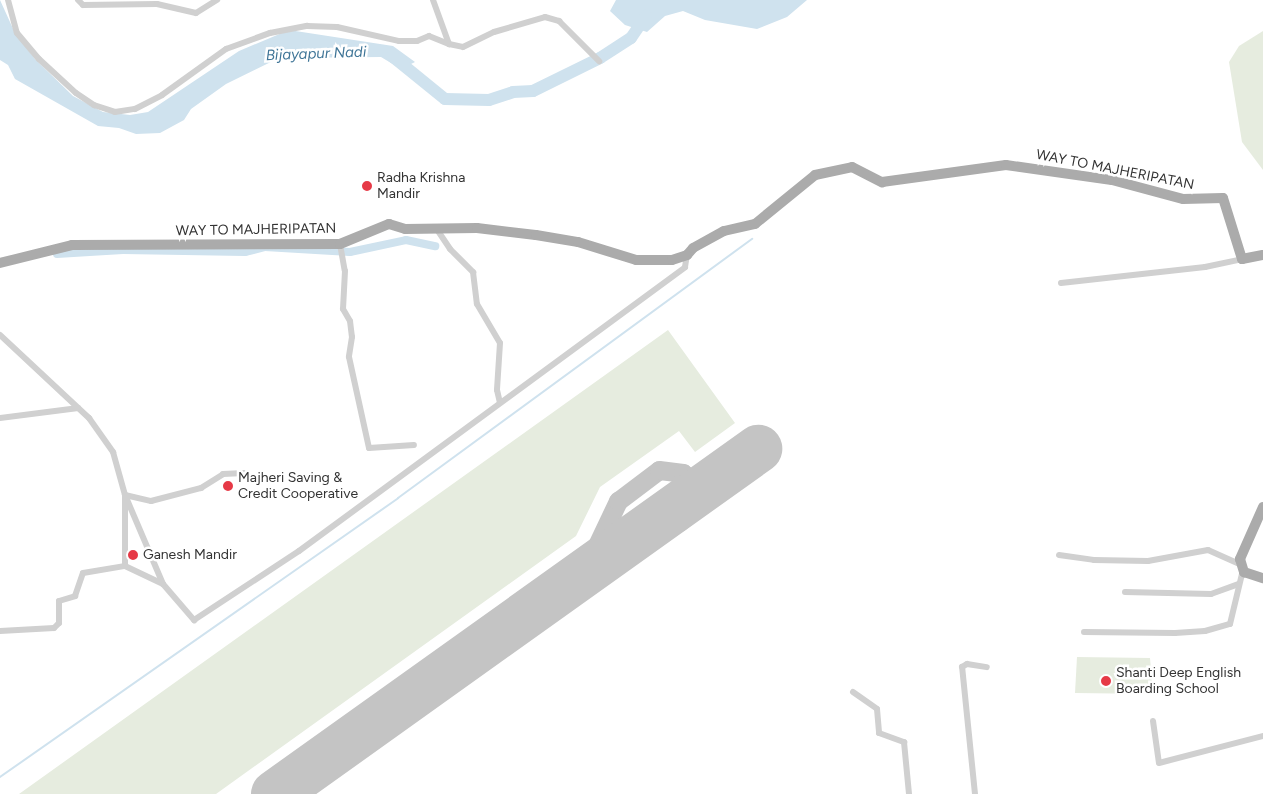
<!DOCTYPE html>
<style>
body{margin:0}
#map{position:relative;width:1263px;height:794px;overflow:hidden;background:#fff;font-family:Figtree,sans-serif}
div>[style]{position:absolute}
.green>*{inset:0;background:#e6ecdf}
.water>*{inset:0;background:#cfe2ee}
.stream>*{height:2px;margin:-1px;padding:0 1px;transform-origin:1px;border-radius:1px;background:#cfe2ee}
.canal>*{height:8px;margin:-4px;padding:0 4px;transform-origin:4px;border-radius:4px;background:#cfe2ee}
.river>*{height:12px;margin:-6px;padding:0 6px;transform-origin:6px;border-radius:6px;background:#cfe2ee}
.taxiway>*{height:19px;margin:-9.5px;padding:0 9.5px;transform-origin:9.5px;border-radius:9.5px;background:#c4c4c4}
.runway>*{height:48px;margin:-24px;padding:0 24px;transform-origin:24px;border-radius:24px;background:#c4c4c4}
.street>*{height:6px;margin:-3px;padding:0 3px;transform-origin:3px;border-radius:3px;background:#d0d0d0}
.primary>*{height:10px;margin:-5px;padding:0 5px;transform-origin:5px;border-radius:5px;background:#ababab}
.dots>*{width:14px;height:14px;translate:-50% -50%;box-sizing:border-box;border:2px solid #fff;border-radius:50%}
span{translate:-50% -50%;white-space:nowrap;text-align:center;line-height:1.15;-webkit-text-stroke:5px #fff;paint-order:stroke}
.street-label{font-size:14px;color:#333}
.poi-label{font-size:14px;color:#333}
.left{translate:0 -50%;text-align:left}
.water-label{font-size:15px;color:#3f7597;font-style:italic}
</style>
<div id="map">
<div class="green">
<div style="clip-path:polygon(1263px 31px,1263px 170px,1242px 142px,1229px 62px,1239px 46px)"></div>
<div style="clip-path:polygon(668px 330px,735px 423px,695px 452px,679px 431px,600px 487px,576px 536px,216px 794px,19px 794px)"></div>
<div style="clip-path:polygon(1077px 657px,1150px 658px,1153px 694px,1075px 693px)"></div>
</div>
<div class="water">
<div style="clip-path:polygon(0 0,15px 33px,35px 59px,73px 96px,103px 112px,130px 115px,148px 112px,239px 51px,289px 30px,393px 46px,415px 62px,401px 69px,381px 57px,279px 58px,226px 84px,191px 109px,184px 120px,160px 133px,136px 134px,119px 128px,98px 126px,15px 79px,8px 65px,0 60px)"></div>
<div style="clip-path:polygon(616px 0,807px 0,787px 17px,757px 29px,705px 20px,683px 11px,665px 16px,647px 32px,625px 25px,610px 11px)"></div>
</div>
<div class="stream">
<div style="left:0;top:777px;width:486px;rotate:-35deg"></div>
<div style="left:398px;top:498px;width:439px;rotate:-36.2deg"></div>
</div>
<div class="canal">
<div style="left:57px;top:254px;width:66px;rotate:-3.5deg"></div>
<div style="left:123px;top:250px;width:122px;rotate:0.9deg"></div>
<div style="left:245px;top:252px;width:21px;rotate:-14deg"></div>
<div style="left:265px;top:247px;width:85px;rotate:3.4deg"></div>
<div style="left:350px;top:252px;width:57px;rotate:-12.1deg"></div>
<div style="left:406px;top:240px;width:30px;rotate:12deg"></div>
</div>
<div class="river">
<div style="left:392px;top:56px;width:68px;rotate:39.1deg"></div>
<div style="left:445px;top:99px;width:44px;rotate:1.3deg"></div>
<div style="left:489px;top:100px;width:25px;rotate:-18deg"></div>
<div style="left:513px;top:92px;width:20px;rotate:-3deg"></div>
<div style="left:533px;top:91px;width:75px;rotate:-26.2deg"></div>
<div style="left:600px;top:58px;width:37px;rotate:-33deg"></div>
<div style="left:631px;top:38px;width:27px;rotate:-56deg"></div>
</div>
<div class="taxiway">
<div style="left:568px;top:585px;width:31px;rotate:-48deg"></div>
<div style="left:589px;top:562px;width:68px;rotate:-64.6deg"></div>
<div style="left:618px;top:501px;width:51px;rotate:-37.1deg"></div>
<div style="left:659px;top:470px;width:24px;rotate:7deg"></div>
<div style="left:683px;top:473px;width:19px;rotate:51deg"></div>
<div style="left:695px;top:488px;width:17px;rotate:90deg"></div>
<div style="left:695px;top:505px;width:11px;rotate:124deg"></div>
<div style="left:689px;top:514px;width:13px;rotate:141deg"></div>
<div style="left:679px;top:522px;width:37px;rotate:164deg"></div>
</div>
<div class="runway">
<div style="left:275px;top:794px;width:594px;rotate:-35.54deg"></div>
</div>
<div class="street">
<div style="left:8px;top:0;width:34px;rotate:75deg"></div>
<div style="left:17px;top:33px;width:34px;rotate:50deg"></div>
<div style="left:39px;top:59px;width:50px;rotate:42.6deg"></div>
<div style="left:76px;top:93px;width:22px;rotate:34deg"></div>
<div style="left:94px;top:105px;width:22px;rotate:18deg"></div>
<div style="left:115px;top:112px;width:20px;rotate:-9deg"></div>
<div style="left:135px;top:109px;width:30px;rotate:-27deg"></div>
<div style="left:162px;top:95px;width:79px;rotate:-35.7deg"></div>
<div style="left:226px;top:49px;width:47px;rotate:-20deg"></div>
<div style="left:270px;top:33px;width:38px;rotate:-11deg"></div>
<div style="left:307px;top:26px;width:30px;rotate:2deg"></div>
<div style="left:337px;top:27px;width:64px;rotate:12.7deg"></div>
<div style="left:399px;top:41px;width:18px"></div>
<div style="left:417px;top:41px;width:13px;rotate:-23deg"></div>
<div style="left:429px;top:36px;width:22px;rotate:22deg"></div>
<div style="left:78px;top:0;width:7px;rotate:45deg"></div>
<div style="left:83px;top:5px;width:74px;rotate:-0.8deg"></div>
<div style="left:157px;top:4px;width:40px;rotate:13deg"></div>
<div style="left:196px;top:13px;width:25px;rotate:-32deg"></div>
<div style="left:433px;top:0;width:47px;rotate:70deg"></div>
<div style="left:449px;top:44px;width:14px;rotate:12deg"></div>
<div style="left:463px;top:47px;width:34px;rotate:-26deg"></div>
<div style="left:494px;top:32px;width:53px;rotate:-16.4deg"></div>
<div style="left:545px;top:17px;width:15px;rotate:16deg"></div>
<div style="left:559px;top:21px;width:57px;rotate:45deg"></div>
<div style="left:438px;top:231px;width:22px;rotate:56deg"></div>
<div style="left:450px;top:249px;width:33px;rotate:45deg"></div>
<div style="left:473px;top:272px;width:32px;rotate:83deg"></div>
<div style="left:477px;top:304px;width:45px;rotate:59.5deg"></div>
<div style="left:500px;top:343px;width:47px;rotate:93.7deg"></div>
<div style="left:497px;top:390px;width:13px;rotate:77deg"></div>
<div style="left:340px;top:244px;width:27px;rotate:80deg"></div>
<div style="left:345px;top:271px;width:38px;rotate:93deg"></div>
<div style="left:343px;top:309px;width:14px;rotate:60deg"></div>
<div style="left:350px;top:321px;width:16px;rotate:83deg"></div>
<div style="left:352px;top:337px;width:20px;rotate:99deg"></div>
<div style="left:349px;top:357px;width:93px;rotate:77.6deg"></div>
<div style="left:369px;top:448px;width:45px;rotate:-3.8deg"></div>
<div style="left:1061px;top:283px;width:145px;rotate:-6.3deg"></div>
<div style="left:1205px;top:267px;width:38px;rotate:-12deg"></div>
<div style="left:0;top:335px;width:122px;rotate:43deg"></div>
<div style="left:89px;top:418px;width:42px;rotate:54.8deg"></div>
<div style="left:113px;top:452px;width:45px;rotate:74.4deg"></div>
<div style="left:125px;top:495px;width:71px;rotate:90deg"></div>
<div style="left:125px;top:566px;width:42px;rotate:25.3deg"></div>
<div style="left:163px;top:584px;width:48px;rotate:49.3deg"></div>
<div style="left:194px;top:620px;width:126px;rotate:-33.3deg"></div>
<div style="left:299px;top:551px;width:479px;rotate:-36.3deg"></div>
<div style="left:685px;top:267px;width:12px;rotate:-81deg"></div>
<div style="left:0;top:418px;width:79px;rotate:-7.3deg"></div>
<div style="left:1059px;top:555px;width:35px;rotate:8deg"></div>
<div style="left:1094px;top:560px;width:54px;rotate:1.1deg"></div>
<div style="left:1148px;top:561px;width:61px;rotate:-10.4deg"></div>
<div style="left:1208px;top:550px;width:35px;rotate:24deg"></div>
<div style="left:163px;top:584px;width:97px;rotate:-113.1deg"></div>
<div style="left:125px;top:495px;width:27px;rotate:13deg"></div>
<div style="left:151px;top:501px;width:52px;rotate:-14.6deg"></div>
<div style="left:201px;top:488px;width:26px;rotate:-32deg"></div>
<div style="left:223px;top:474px;width:21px;rotate:-3deg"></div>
<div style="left:1125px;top:592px;width:86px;rotate:1.3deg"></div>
<div style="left:1211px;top:594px;width:29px;rotate:-20deg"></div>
<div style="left:0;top:631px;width:54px;rotate:-3.2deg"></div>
<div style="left:54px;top:628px;width:7px;rotate:-45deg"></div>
<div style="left:59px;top:623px;width:22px;rotate:-90deg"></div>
<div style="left:59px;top:601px;width:17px;rotate:-17deg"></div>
<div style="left:75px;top:596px;width:24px;rotate:-71deg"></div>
<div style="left:83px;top:573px;width:43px;rotate:-9.5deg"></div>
<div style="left:1084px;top:632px;width:91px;rotate:0.6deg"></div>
<div style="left:1175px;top:633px;width:30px;rotate:-4deg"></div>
<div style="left:1205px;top:631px;width:26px;rotate:-16deg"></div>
<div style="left:1230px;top:624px;width:56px;rotate:-76.5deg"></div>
<div style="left:853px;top:692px;width:29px;rotate:35deg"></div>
<div style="left:877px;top:709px;width:24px;rotate:85deg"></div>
<div style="left:879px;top:733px;width:27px;rotate:20deg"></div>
<div style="left:904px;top:742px;width:52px;rotate:84.5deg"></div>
<div style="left:1153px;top:721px;width:42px;rotate:81.9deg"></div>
<div style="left:1159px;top:763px;width:107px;rotate:-14.6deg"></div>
<div style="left:975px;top:794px;width:128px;rotate:-95.8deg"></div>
<div style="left:962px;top:667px;width:6px;rotate:-31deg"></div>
<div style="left:967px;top:664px;width:20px;rotate:9deg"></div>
</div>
<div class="primary">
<div style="left:0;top:263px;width:74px;rotate:-14deg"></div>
<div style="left:72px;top:245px;width:268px;rotate:-0.2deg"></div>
<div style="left:340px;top:244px;width:53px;rotate:-22.2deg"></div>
<div style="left:389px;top:224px;width:17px;rotate:17deg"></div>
<div style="left:405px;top:229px;width:72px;rotate:-0.8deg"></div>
<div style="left:477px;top:228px;width:59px;rotate:6.8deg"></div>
<div style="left:536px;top:235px;width:43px;rotate:9.5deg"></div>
<div style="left:578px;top:242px;width:61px;rotate:17.2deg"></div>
<div style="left:636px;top:260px;width:36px"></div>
<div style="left:672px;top:260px;width:16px;rotate:-18deg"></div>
<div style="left:687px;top:255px;width:9px;rotate:-49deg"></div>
<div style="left:693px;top:248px;width:35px;rotate:-29deg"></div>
<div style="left:724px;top:231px;width:32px;rotate:-13deg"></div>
<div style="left:755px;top:224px;width:77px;rotate:-39.2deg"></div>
<div style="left:815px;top:175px;width:38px;rotate:-12deg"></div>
<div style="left:852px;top:167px;width:34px;rotate:27deg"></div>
<div style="left:882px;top:182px;width:125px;rotate:-7.8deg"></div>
<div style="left:1006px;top:165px;width:107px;rotate:8.1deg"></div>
<div style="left:1112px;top:180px;width:73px;rotate:15deg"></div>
<div style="left:1183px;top:199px;width:40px;rotate:-1.4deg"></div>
<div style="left:1223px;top:198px;width:64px;rotate:72.7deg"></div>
<div style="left:1242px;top:259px;width:21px;rotate:-11deg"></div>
<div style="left:1263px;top:507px;width:57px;rotate:113.9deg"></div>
<div style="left:1240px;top:559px;width:14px;rotate:73deg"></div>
<div style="left:1244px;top:572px;width:20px;rotate:18deg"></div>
</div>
<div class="dots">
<div style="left:367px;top:186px;background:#e63946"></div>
<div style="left:228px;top:486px;background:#e63946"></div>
<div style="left:133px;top:555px;background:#e63946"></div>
<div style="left:1106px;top:681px;background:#e63946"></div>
</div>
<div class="street-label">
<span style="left:1115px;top:170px;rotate:11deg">WAY TO MAJHERIPATAN</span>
<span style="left:256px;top:230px;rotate:-1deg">WAY TO MAJHERIPATAN</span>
</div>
<div class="poi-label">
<span class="left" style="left:377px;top:186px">Radha Krishna<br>Mandir</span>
<span class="left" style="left:238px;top:486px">Majheri Saving &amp;<br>Credit Cooperative</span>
<span class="left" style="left:143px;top:555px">Ganesh Mandir</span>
<span class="left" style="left:1116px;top:681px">Shanti Deep English<br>Boarding School</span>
</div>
<div class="water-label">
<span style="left:316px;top:54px;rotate:-2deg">Bijayapur Nadi</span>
</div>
</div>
